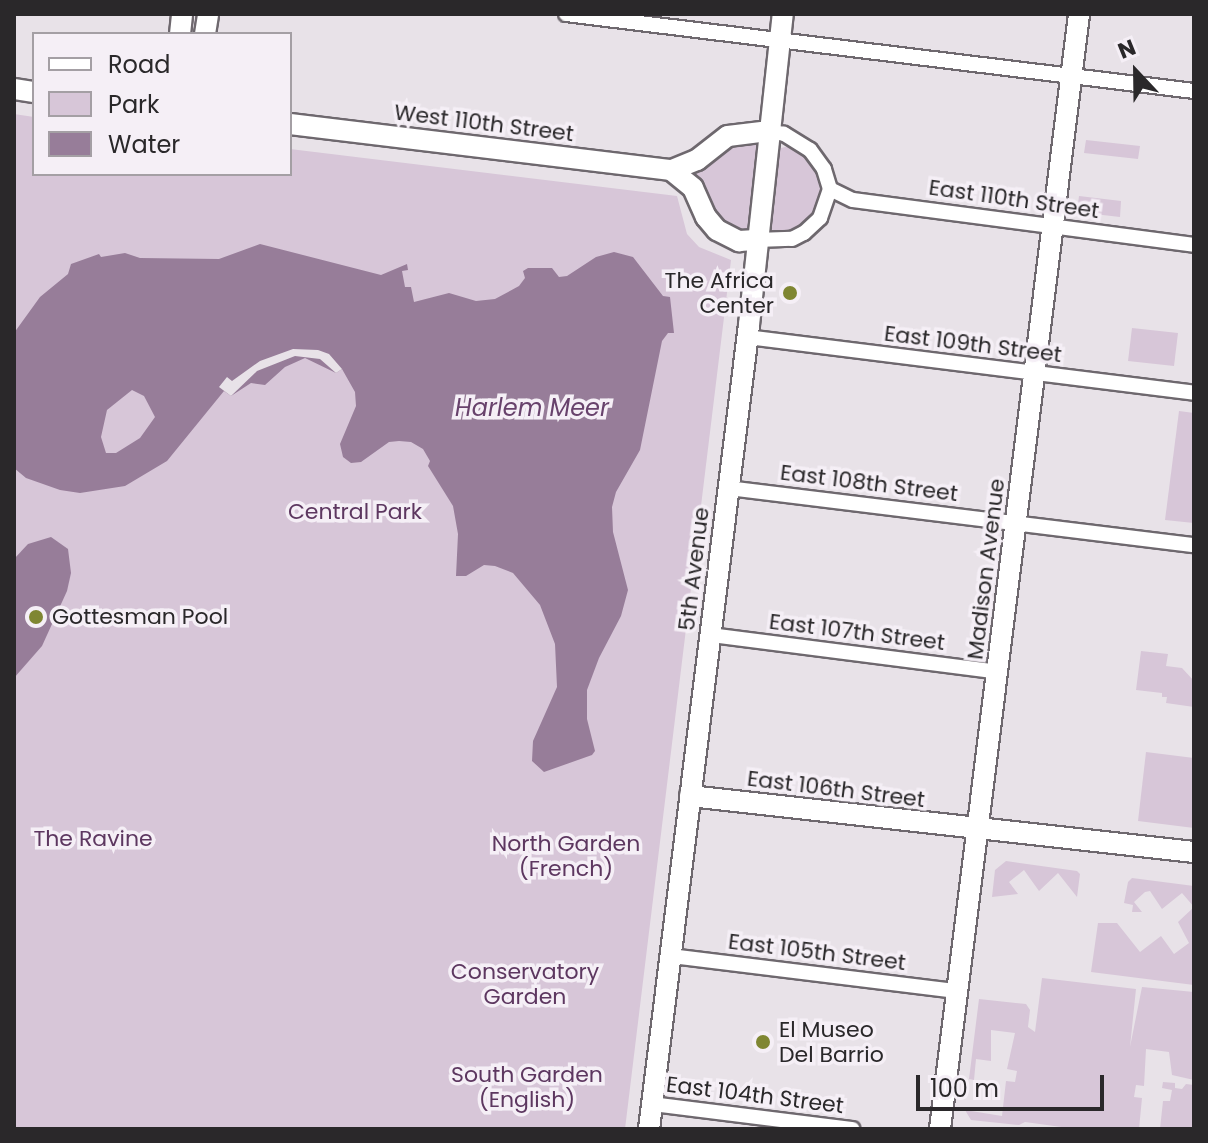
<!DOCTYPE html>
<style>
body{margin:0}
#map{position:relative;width:1208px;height:1143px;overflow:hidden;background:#e8e2e8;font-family:Poppins,sans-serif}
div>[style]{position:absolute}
.green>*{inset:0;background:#d7c6d8}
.water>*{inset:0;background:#977d99}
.pier>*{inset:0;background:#e8e2e8}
.roads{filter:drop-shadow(2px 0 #6e686e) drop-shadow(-2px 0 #6e686e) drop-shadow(0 2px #6e686e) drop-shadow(0 -2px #6e686e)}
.minor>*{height:14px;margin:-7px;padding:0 7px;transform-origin:7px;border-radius:7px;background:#fff}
.secondary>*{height:20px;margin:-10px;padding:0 10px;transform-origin:10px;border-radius:10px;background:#fff}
.dots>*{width:22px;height:22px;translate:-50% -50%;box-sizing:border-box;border:4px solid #f5eff6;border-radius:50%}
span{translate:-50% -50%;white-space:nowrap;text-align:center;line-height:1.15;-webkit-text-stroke:7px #f5eff6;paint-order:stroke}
.street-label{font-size:22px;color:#2a282a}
.poi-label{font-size:22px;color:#2a282a}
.right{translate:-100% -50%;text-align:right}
.left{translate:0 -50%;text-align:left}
.park-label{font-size:22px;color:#5d3760}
.water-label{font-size:24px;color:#68426c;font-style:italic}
.frame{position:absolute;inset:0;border:16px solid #2a282a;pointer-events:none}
.legend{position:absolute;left:32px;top:32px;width:260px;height:144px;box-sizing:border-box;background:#f5eff6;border:2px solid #a49fa4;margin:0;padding:10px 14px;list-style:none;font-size:24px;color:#2a282a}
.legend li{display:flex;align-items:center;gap:16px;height:40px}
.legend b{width:40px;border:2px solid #a49fa4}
.north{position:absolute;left:1096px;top:32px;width:80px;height:80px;-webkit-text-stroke:6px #f5eff6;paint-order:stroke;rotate:338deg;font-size:22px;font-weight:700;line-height:32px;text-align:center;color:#2a282a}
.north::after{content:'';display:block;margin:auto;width:28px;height:36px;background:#2a282a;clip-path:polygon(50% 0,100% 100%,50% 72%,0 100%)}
.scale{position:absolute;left:916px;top:1075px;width:188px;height:36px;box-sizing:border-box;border:4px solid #2a282a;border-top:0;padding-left:10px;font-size:24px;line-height:28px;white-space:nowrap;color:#2a282a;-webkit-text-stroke:6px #f5eff6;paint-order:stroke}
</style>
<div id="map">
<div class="green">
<div style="clip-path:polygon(14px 114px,34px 117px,34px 174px,290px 174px,290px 149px,677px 196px,687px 234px,699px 247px,731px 260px,625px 1129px,14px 1129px)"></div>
<div style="clip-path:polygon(1086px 140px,1140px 146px,1138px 159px,1084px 153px)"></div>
<div style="clip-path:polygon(757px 141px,748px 225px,746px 233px,716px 220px,703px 188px,690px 174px,725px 146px)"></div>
<div style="clip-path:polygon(793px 145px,799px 148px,819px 172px,823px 198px,801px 230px,779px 235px,769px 227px,776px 154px,781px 148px)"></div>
<div style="clip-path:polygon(1079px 196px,1121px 201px,1120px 217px,1077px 212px)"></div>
<div style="clip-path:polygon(1132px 328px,1178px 333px,1174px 366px,1128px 361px)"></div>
<div style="clip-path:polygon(1179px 411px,1194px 413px,1194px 523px,1165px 520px)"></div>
<div style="clip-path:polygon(1141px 651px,1168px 654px,1166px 666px,1182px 668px,1194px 681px,1194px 707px,1166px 703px,1167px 697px,1162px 697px,1162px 693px,1136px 690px)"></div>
<div style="clip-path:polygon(1146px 752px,1194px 758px,1194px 828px,1138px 821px)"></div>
<div style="clip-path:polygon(1006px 861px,1077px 871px,1080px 874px,1077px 897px,1058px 873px,1039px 891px,1024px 870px,1009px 882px,1018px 894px,992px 897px,995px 870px)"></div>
<div style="clip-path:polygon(1132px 878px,1194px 886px,1194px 985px,1091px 972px,1098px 923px,1117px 923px,1140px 952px,1161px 936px,1174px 954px,1189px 943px,1178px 922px,1194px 907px,1182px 893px,1162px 909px,1150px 891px,1145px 892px,1134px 902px,1142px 912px,1132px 912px,1133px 905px,1124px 903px,1128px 882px)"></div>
<div style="clip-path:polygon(1042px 978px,1136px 989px,1130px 1047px,1142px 987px,1194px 992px,1194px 1080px,1172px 1075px,1169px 1052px,1146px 1049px,1144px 1086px,1136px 1085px,1134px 1097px,1142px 1098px,1139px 1129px,1076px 1129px,1025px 1122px,1019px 1125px,971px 1120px,965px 1110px,1002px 1116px,1006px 1081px,1015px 1082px,1017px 1071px,1007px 1069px,1015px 1033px,991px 1030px,991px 1061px,976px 1059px,974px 1080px,969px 1079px,979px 999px,1026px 1004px,1030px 1010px,1028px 1027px,1035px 1032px)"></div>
<div style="clip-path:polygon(1163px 1082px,1175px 1083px,1175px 1088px,1182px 1089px,1186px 1084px,1194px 1085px,1194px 1129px,1160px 1129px,1163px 1101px,1170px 1101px,1172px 1090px,1162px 1088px)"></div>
</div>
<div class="water">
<div style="clip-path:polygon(evenodd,260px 244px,381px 275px,407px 264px,408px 270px,402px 271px,405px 287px,411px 287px,414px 302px,449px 293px,476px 301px,495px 299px,519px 286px,525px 278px,523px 271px,528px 268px,552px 268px,559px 277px,567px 276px,596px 257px,614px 252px,633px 257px,663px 296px,670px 297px,674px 333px,668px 333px,662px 341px,640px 450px,616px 492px,612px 507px,613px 532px,628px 590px,621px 616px,599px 658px,587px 690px,587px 719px,595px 751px,592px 755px,544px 772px,532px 761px,533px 741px,557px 687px,555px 644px,540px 605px,513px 573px,495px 566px,484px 565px,466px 576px,456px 576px,458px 534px,453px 506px,428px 466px,430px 461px,423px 449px,411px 442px,399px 441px,389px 442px,361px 462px,351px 463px,343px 457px,340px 444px,356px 406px,355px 392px,342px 369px,336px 373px,305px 358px,285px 367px,265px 385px,251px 383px,231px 396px,224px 391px,167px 461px,125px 486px,80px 493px,60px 490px,26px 478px,14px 468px,14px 333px,40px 297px,68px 274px,71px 264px,99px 254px,101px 257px,125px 253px,140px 258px,219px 259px,260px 244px,132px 390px,144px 396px,155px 417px,140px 438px,116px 453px,106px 453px,101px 437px,107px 410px,132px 390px)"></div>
<div style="clip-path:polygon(51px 537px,68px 549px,71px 573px,67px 591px,42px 646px,14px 678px,14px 559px,28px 544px)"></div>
</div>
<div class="pier">
<div style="clip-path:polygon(293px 349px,318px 350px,329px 354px,342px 369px,336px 373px,320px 359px,295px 356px,257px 371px,231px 396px,219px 387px,227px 377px,232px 381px,260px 361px)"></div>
</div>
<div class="roads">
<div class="minor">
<div style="left:566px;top:14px;width:633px;rotate:6.99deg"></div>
<div style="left:830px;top:189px;width:25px;rotate:26deg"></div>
<div style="left:853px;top:200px;width:344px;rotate:7.5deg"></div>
<div style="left:756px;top:240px;width:36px;rotate:-2deg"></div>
<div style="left:792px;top:239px;width:13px;rotate:-27deg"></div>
<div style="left:804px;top:233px;width:22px;rotate:-43deg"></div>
<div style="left:820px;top:218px;width:31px;rotate:-71deg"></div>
<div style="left:830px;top:189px;width:21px;rotate:-107deg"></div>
<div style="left:824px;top:169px;width:24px;rotate:-126deg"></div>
<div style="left:810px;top:150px;width:31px;rotate:-148deg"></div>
<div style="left:784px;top:134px;width:16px;rotate:-169deg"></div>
<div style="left:747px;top:337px;width:450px;rotate:7.1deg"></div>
<div style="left:728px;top:488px;width:469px;rotate:7deg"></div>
<div style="left:711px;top:635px;width:289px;rotate:7.3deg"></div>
<div style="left:671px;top:956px;width:289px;rotate:7deg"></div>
<div style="left:652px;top:1104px;width:202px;rotate:7.1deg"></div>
</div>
<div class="secondary">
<div style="left:180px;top:34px;width:20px;rotate:-84deg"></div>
<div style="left:205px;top:34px;width:20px;rotate:-81deg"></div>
<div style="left:14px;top:89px;width:20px;rotate:9deg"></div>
<div style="left:290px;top:124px;width:384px;rotate:6.9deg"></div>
<div style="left:671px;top:170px;width:28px;rotate:39deg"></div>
<div style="left:693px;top:188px;width:32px;rotate:66deg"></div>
<div style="left:706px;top:217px;width:17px;rotate:50deg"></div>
<div style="left:717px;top:230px;width:25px;rotate:27deg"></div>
<div style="left:739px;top:241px;width:17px;rotate:-3deg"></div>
<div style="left:672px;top:170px;width:27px;rotate:-22deg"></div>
<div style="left:697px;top:160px;width:39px;rotate:-38deg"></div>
<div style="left:728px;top:136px;width:40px;rotate:-7.1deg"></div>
<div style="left:690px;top:796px;width:507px;rotate:6.34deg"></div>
<div style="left:649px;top:1129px;width:810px;rotate:-82.91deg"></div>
<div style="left:749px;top:325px;width:313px;rotate:-83.8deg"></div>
<div style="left:940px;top:1129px;width:1124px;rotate:-82.89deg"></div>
</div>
</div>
<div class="dots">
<div style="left:790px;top:293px;background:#7f8632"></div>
<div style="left:36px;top:617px;background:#7f8632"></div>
<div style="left:763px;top:1042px;background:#7f8632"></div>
</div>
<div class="street-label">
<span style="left:484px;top:123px;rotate:7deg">West 110th Street</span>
<span style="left:1014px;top:199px;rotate:8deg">East 110th Street</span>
<span style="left:973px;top:344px;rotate:7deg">East 109th Street</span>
<span style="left:869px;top:483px;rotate:7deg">East 108th Street</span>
<span style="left:694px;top:569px;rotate:-83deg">5th Avenue</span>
<span style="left:986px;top:569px;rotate:-83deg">Madison Avenue</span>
<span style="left:857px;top:632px;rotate:7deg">East 107th Street</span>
<span style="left:836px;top:789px;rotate:7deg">East 106th Street</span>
<span style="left:817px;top:952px;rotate:7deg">East 105th Street</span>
<span style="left:755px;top:1095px;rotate:7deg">East 104th Street</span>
</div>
<div class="poi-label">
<span class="right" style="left:774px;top:293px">The Africa<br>Center</span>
<span class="left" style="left:52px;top:617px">Gottesman Pool</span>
<span class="left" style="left:779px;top:1042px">El Museo<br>Del Barrio</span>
</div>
<div class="park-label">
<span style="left:355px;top:512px">Central Park</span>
<span style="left:93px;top:839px">The Ravine</span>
<span style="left:566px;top:856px">North Garden<br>(French)</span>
<span style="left:525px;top:984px">Conservatory<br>Garden</span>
<span style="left:527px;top:1087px">South Garden<br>(English)</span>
</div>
<div class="water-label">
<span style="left:532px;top:408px">Harlem Meer</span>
</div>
<div class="frame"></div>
<ul class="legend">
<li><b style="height:10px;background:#fff"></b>Road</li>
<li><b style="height:22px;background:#d7c6d8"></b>Park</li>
<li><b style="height:22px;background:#977d99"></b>Water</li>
</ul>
<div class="north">N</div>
<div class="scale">100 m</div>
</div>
